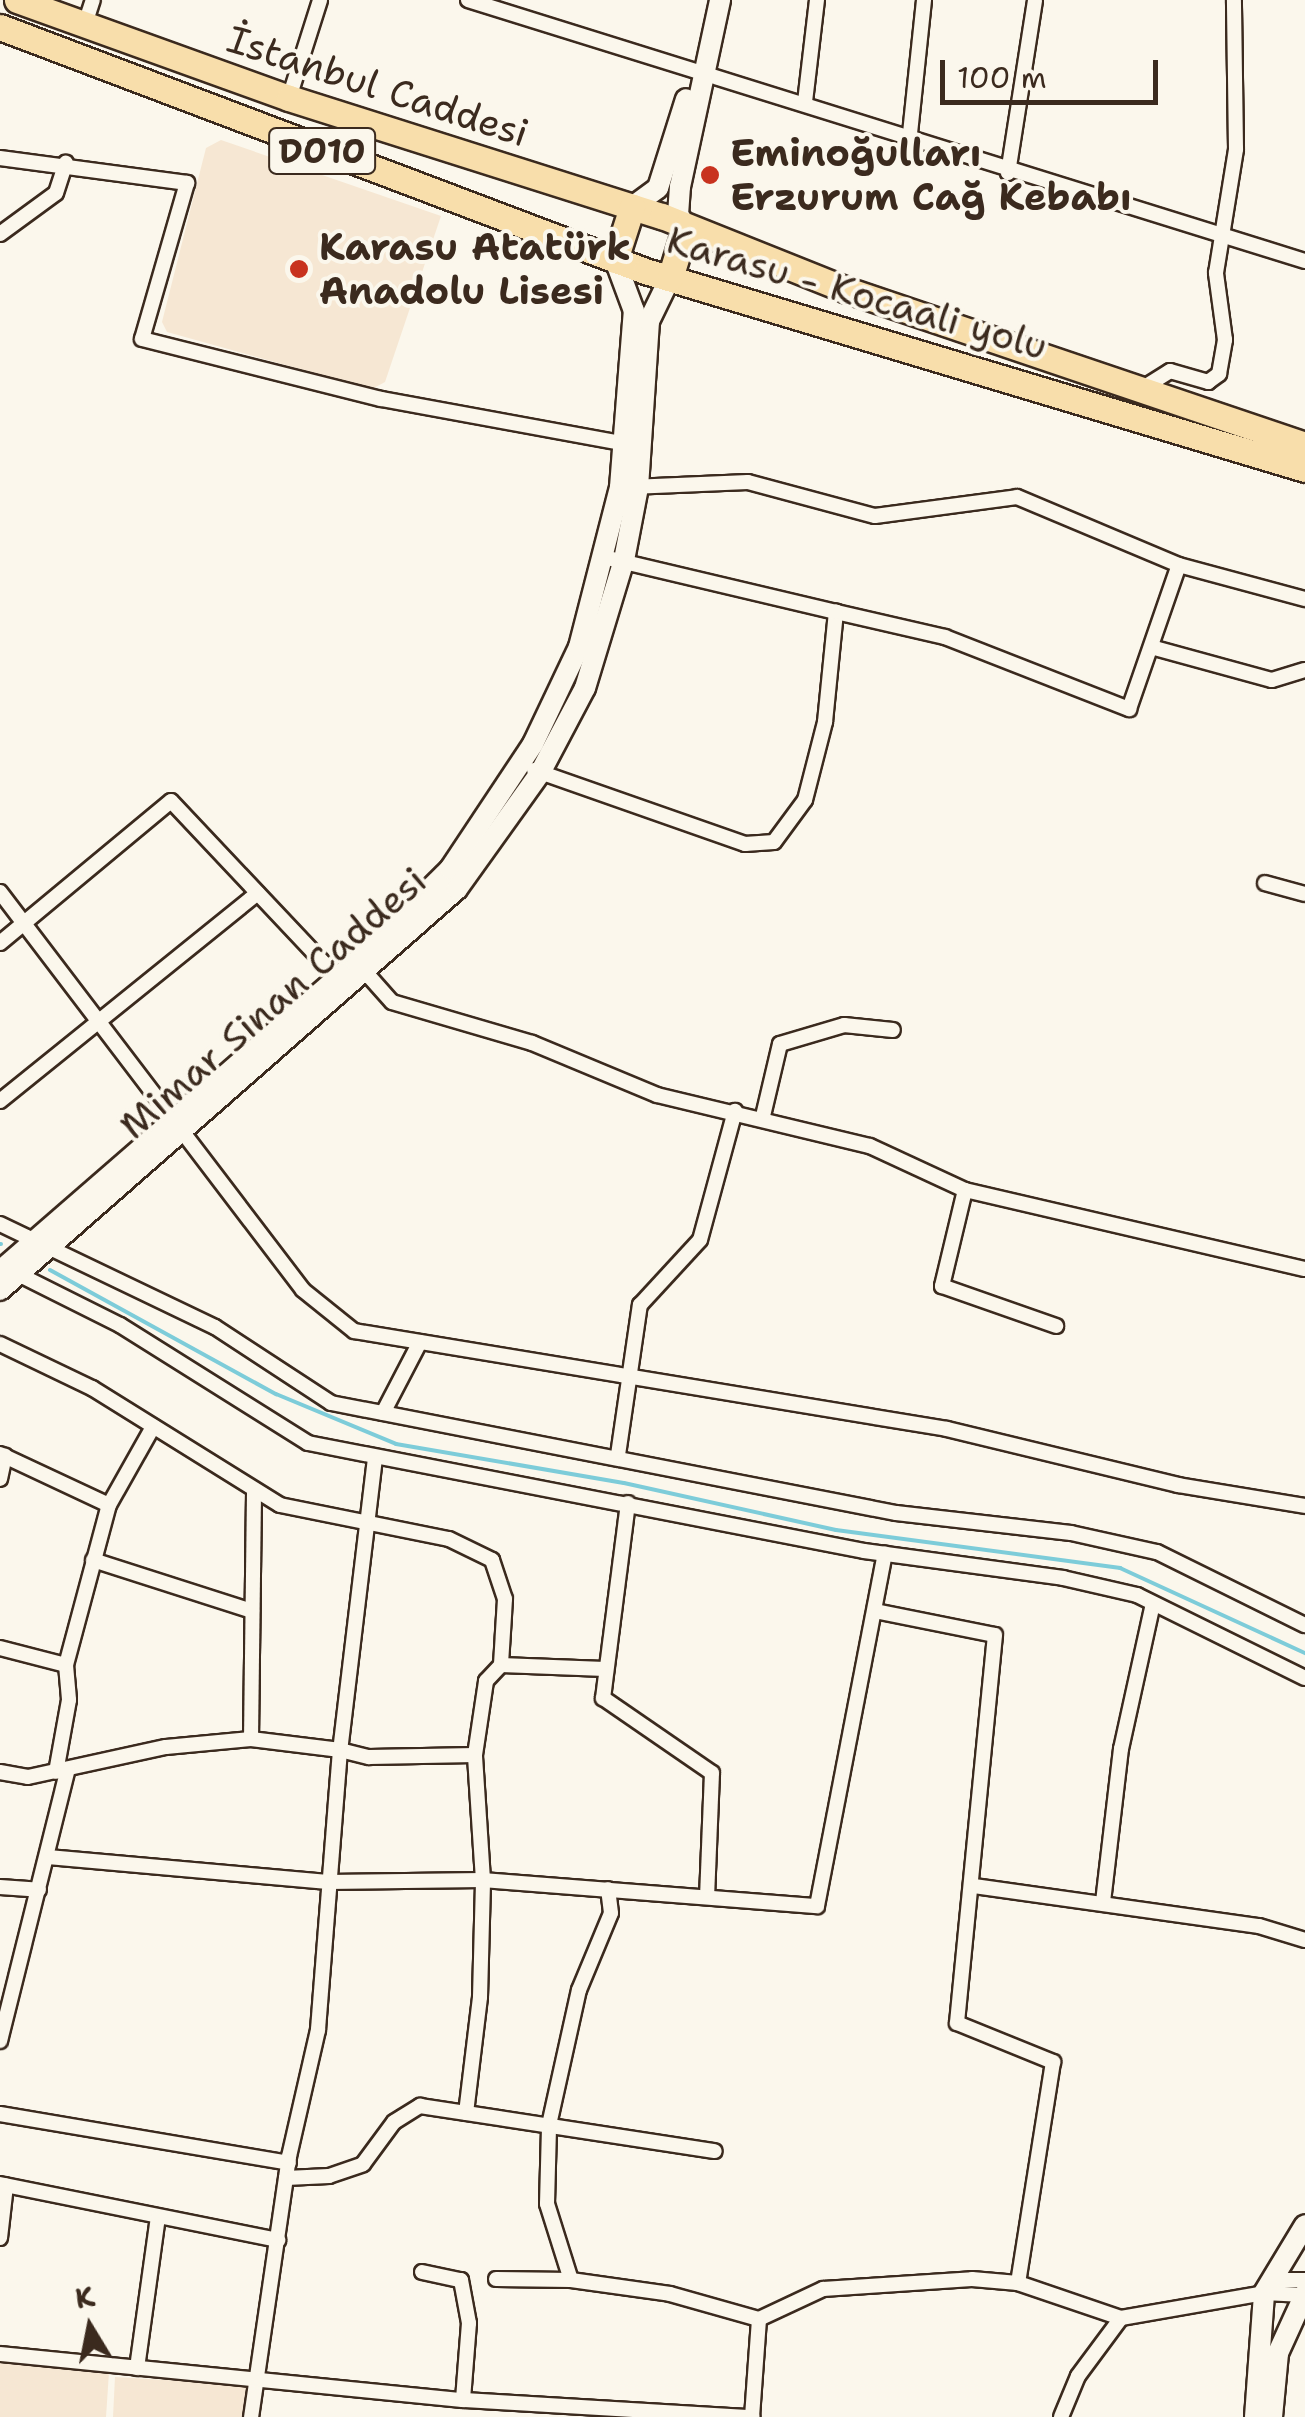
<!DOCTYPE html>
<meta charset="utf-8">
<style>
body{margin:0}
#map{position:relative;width:1305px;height:2417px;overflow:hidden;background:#fbf7ec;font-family:"Shantell Sans",sans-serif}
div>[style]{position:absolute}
.built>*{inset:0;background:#f6e7d3}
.stream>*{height:4px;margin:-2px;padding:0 2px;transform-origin:2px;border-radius:2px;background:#7dccd9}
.roads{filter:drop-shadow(2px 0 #3b2a1e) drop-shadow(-2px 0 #3b2a1e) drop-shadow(0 2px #3b2a1e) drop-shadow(0 -2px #3b2a1e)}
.street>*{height:14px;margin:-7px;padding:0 7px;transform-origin:7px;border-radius:7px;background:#fbf7ec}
.secondary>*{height:20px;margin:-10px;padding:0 10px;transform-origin:10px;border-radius:10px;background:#fbf7ec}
.highway>*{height:25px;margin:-12.5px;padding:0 12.5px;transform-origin:12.5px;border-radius:12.5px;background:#f8deab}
.dots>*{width:28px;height:28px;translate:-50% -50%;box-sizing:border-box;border:5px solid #fbf7ec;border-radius:50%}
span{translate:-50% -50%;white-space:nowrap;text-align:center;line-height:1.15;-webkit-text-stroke:8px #fbf7ec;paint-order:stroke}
.shield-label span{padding:2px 8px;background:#fbf7ec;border:2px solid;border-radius:8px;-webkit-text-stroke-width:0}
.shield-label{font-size:35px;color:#3b2a1e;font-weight:700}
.street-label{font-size:38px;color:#3b2a1e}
.poi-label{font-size:38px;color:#3b2a1e;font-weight:700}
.left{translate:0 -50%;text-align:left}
.north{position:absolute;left:40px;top:2277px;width:100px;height:100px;-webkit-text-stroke:8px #fbf7ec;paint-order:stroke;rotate:350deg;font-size:28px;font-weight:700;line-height:40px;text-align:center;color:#3b2a1e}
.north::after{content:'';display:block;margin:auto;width:35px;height:45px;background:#3b2a1e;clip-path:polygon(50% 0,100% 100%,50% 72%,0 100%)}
.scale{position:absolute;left:940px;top:60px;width:218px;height:45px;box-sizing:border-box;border:5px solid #3b2a1e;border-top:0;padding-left:12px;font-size:30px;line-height:35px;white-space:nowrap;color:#3b2a1e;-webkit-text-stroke:8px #fbf7ec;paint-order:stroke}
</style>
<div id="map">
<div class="built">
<div style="clip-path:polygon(221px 140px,441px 216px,385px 382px,372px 389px,167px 332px,162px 322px,206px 148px)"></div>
<div style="clip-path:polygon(0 2363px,109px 2372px,106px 2417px,0 2417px)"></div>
<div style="clip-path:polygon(115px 2377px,250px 2385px,243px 2417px,113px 2417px)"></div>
</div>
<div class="stream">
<div style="left:0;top:1244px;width:1px"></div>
<div style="left:50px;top:1270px;width:258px;rotate:28.8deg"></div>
<div style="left:276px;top:1394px;width:130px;rotate:22.6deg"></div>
<div style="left:396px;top:1444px;width:231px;rotate:9.7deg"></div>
<div style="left:624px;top:1483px;width:217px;rotate:12.5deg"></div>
<div style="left:836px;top:1530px;width:287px;rotate:7.6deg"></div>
<div style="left:1120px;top:1568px;width:204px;rotate:24.7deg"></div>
</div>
<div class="roads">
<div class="street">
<div style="left:468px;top:0;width:877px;rotate:17.32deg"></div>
<div style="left:85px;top:24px;width:25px;rotate:-72deg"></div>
<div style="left:289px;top:98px;width:103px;rotate:-72.4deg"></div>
<div style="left:805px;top:102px;width:103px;rotate:-83.3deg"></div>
<div style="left:909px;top:143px;width:144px;rotate:-84deg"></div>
<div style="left:0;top:158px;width:189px;rotate:7.6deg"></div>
<div style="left:187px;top:183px;width:162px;rotate:106.1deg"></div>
<div style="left:142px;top:339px;width:246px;rotate:14.1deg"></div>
<div style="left:381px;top:399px;width:249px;rotate:10.4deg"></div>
<div style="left:1008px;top:173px;width:175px;rotate:-81.1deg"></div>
<div style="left:0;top:234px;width:69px;rotate:-36.2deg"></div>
<div style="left:56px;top:193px;width:32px;rotate:-72deg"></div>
<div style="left:1143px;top:388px;width:32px;rotate:-32deg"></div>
<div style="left:1170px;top:371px;width:40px;rotate:16deg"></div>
<div style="left:1208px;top:382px;width:14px;rotate:-36deg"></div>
<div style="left:1219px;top:374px;width:35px;rotate:-80deg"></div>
<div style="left:1225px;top:340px;width:68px;rotate:-97.7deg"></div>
<div style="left:1216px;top:273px;width:126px;rotate:-80.8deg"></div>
<div style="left:1236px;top:149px;width:149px;rotate:-90.8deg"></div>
<div style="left:631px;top:487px;width:117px;rotate:-2.4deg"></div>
<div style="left:748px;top:482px;width:131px;rotate:15deg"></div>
<div style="left:875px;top:516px;width:143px;rotate:-7.6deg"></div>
<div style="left:1017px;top:497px;width:176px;rotate:22.8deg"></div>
<div style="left:1179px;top:565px;width:131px;rotate:15.1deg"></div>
<div style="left:836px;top:612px;width:112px;rotate:12.9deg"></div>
<div style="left:945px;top:637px;width:198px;rotate:21.4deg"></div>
<div style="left:1129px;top:709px;width:152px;rotate:-70.9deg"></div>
<div style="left:1151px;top:647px;width:125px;rotate:15.3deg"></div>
<div style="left:1272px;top:680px;width:34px;rotate:-17deg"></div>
<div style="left:534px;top:770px;width:224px;rotate:19.3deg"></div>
<div style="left:745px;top:844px;width:29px;rotate:-4deg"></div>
<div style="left:774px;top:842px;width:52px;rotate:-53.6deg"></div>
<div style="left:805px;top:800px;width:81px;rotate:-75.6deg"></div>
<div style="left:825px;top:722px;width:111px;rotate:-84.3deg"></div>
<div style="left:836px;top:612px;width:238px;rotate:-166.7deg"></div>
<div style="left:1265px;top:883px;width:41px;rotate:15.4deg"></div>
<div style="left:0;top:892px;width:500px;rotate:52.72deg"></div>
<div style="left:303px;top:1290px;width:65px;rotate:38.8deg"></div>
<div style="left:354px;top:1331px;width:601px;rotate:9.38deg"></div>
<div style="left:947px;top:1429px;width:238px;rotate:13.6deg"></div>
<div style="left:1178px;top:1485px;width:129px;rotate:9.4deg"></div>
<div style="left:0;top:943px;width:222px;rotate:-39.7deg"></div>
<div style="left:171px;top:801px;width:242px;rotate:46.7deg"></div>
<div style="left:360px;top:966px;width:48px;rotate:48.4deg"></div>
<div style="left:392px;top:1002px;width:146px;rotate:16.3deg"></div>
<div style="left:532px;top:1043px;width:135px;rotate:22.6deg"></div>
<div style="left:657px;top:1095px;width:219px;rotate:13.5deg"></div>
<div style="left:870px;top:1146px;width:105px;rotate:24.9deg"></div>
<div style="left:965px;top:1190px;width:349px;rotate:13.1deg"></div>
<div style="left:0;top:1101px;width:331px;rotate:-38.9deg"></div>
<div style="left:763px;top:1116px;width:74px;rotate:-76.7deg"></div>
<div style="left:780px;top:1044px;width:67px;rotate:-16.5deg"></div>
<div style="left:844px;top:1025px;width:49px;rotate:5.8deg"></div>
<div style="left:965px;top:1190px;width:99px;rotate:103.5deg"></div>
<div style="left:942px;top:1286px;width:121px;rotate:19.3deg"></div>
<div style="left:0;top:1224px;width:238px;rotate:25.6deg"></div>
<div style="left:215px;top:1327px;width:139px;rotate:33.2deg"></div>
<div style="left:331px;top:1403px;width:576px;rotate:11.02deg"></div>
<div style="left:896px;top:1513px;width:176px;rotate:6.5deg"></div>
<div style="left:1071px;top:1533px;width:88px;rotate:12.5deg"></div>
<div style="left:1157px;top:1552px;width:165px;rotate:26.3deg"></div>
<div style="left:14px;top:1272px;width:119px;rotate:26.6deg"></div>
<div style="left:120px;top:1325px;width:222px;rotate:32.1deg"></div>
<div style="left:308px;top:1443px;width:566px;rotate:10.99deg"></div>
<div style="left:864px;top:1551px;width:201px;rotate:7.7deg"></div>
<div style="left:1063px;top:1578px;width:76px;rotate:12.9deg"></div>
<div style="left:1137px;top:1595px;width:187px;rotate:26.3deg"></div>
<div style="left:0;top:1344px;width:102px;rotate:25.6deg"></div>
<div style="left:92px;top:1388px;width:221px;rotate:31.9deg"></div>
<div style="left:280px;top:1505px;width:172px;rotate:11.4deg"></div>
<div style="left:449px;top:1539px;width:48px;rotate:26deg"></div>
<div style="left:492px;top:1560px;width:41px;rotate:71.6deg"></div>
<div style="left:505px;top:1599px;width:66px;rotate:93.5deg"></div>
<div style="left:383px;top:1413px;width:80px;rotate:-62.5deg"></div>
<div style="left:0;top:1454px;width:120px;rotate:25.1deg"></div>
<div style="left:618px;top:1455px;width:152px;rotate:-81.7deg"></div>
<div style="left:640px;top:1305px;width:88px;rotate:-47.3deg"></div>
<div style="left:700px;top:1240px;width:134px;rotate:-74.8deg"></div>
<div style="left:375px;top:1458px;width:294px;rotate:96.8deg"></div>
<div style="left:340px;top:1750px;width:30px;rotate:14deg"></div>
<div style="left:369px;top:1757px;width:106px;rotate:-1.1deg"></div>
<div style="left:475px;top:1755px;width:75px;rotate:-81.5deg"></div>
<div style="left:486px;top:1681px;width:22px;rotate:-47deg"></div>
<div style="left:501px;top:1665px;width:104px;rotate:2.2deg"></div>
<div style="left:0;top:1479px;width:24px;rotate:-78deg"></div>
<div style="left:628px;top:1503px;width:197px;rotate:97.3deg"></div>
<div style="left:603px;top:1698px;width:132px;rotate:34.5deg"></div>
<div style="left:712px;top:1773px;width:123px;rotate:92.3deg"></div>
<div style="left:93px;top:1560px;width:167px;rotate:17.8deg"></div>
<div style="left:875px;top:1611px;width:122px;rotate:11.3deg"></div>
<div style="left:995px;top:1635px;width:390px;rotate:95.6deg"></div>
<div style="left:957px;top:2023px;width:104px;rotate:22.1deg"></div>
<div style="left:1053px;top:2062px;width:224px;rotate:99deg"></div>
<div style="left:0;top:1648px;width:68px;rotate:14.4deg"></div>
<div style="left:66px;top:1665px;width:35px;rotate:85deg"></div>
<div style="left:69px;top:1700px;width:73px;rotate:100.2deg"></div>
<div style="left:66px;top:1665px;width:166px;rotate:-75deg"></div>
<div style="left:109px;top:1505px;width:90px;rotate:-60.6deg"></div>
<div style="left:251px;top:1739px;width:247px;rotate:-89.3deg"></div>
<div style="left:0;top:1772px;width:28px;rotate:10deg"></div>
<div style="left:28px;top:1777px;width:141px;rotate:-12.3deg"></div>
<div style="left:166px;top:1747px;width:85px;rotate:-5.4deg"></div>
<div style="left:251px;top:1739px;width:90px;rotate:7deg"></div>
<div style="left:340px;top:1750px;width:281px;rotate:94.5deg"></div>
<div style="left:318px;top:2030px;width:130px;rotate:102.9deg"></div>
<div style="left:289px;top:2157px;width:263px;rotate:98.3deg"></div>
<div style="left:48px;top:1857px;width:281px;rotate:5.1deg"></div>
<div style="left:328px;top:1882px;width:155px;rotate:-0.7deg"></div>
<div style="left:483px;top:1880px;width:335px;rotate:4.5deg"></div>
<div style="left:817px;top:1906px;width:359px;rotate:-79.1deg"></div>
<div style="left:974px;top:1886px;width:288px;rotate:8deg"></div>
<div style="left:1259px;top:1926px;width:48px;rotate:16.9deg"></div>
<div style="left:0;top:1887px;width:39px;rotate:4deg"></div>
<div style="left:1103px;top:1902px;width:154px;rotate:-83.3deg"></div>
<div style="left:1121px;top:1749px;width:148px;rotate:-77.6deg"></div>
<div style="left:0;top:2041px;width:280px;rotate:-76deg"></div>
<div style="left:466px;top:2113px;width:117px;rotate:-83.1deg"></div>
<div style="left:480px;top:1997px;width:117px;rotate:-88.5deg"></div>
<div style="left:483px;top:1880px;width:125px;rotate:-93.7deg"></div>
<div style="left:0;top:2114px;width:293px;rotate:9.6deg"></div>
<div style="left:286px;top:2178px;width:43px;rotate:-2.7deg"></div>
<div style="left:329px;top:2176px;width:36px;rotate:-19deg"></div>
<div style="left:363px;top:2164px;width:52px;rotate:-53.6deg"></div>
<div style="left:394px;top:2122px;width:31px;rotate:-32deg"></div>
<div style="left:420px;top:2106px;width:298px;rotate:8.7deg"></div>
<div style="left:0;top:2184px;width:284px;rotate:11.4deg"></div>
<div style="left:0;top:2238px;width:53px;rotate:-83.5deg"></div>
<div style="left:422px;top:2272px;width:40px;rotate:12deg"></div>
<div style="left:461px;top:2280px;width:44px;rotate:79.5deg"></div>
<div style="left:469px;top:2323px;width:77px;rotate:94.5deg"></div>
<div style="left:496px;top:2279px;width:75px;rotate:0.8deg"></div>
<div style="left:571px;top:2280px;width:100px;rotate:8deg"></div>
<div style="left:670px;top:2294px;width:92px;rotate:15.7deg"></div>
<div style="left:571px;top:2280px;width:80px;rotate:-107.5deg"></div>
<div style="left:547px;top:2204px;width:79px;rotate:-88.5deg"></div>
<div style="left:549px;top:2125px;width:138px;rotate:-77.5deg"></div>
<div style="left:579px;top:1990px;width:83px;rotate:-67.4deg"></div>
<div style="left:611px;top:1913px;width:24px;rotate:-97deg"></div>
<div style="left:1272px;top:2280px;width:33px"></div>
<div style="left:0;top:2354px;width:465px;rotate:5.7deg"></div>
<div style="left:463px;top:2400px;width:290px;rotate:3.4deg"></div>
<div style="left:137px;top:2368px;width:152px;rotate:-82.1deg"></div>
<div style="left:752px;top:2417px;width:98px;rotate:-85.9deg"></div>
<div style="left:759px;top:2319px;width:71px;rotate:-25.1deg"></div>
<div style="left:823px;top:2289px;width:149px;rotate:-3.8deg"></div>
<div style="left:972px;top:2279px;width:46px;rotate:5deg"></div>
<div style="left:1018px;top:2283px;width:109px;rotate:18.8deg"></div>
<div style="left:1121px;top:2318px;width:145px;rotate:-9.9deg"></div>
<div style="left:1264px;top:2293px;width:40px;rotate:2.9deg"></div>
<div style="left:1061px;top:2417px;width:44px;rotate:-67.5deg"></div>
<div style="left:1078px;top:2376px;width:72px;rotate:-53.4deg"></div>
</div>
<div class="secondary">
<div style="left:632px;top:207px;width:32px;rotate:-36deg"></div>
<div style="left:658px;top:188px;width:93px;rotate:-72.5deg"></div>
<div style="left:686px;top:226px;width:14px;rotate:-126deg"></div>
<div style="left:678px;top:215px;width:28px;rotate:-86deg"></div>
<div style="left:680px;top:187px;width:191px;rotate:-77.9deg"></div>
<div style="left:0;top:1271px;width:471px;rotate:-41deg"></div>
<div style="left:356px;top:962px;width:132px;rotate:-44.7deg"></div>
<div style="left:450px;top:869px;width:150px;rotate:-56.4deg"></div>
<div style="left:533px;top:744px;width:107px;rotate:-64.6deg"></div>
<div style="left:579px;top:647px;width:165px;rotate:-75.6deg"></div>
<div style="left:620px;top:487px;width:177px;rotate:-85.5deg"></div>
<div style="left:634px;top:311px;width:54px;rotate:-110.4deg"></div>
<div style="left:0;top:1290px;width:608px;rotate:-41.27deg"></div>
<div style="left:457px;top:889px;width:143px;rotate:-54.4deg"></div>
<div style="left:540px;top:773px;width:96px;rotate:-62.1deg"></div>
<div style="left:585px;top:688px;width:134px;rotate:-73.1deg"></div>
<div style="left:624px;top:560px;width:74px;rotate:-79.1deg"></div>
<div style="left:638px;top:487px;width:166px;rotate:-86.2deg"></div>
<div style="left:649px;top:321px;width:48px;rotate:-64deg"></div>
<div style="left:1255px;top:2417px;width:124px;rotate:-85.8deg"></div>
<div style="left:1264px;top:2293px;width:79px;rotate:-58.9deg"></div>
<div style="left:1272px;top:2417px;width:64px;rotate:-84.6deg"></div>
<div style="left:1278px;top:2353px;width:65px;rotate:-65.4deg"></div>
</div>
<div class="highway">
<div style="left:17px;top:0;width:289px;rotate:19.8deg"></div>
<div style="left:289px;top:98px;width:391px;rotate:17.6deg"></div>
<div style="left:662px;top:216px;width:199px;rotate:21.8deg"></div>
<div style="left:847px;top:290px;width:484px;rotate:18.7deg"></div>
<div style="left:0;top:27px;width:690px;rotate:20.72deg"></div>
<div style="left:645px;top:271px;width:689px;rotate:16.7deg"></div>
<div style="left:615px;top:260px;width:56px;rotate:-72.2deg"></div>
<div style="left:670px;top:278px;width:54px;rotate:-72.9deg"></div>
</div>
</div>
<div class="dots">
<div style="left:710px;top:175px;background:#c8321e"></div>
<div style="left:299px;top:269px;background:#c8321e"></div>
</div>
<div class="shield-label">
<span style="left:322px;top:151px">D010</span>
</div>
<div class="street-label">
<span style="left:378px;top:86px;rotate:18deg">İstanbul Caddesi</span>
<span style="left:857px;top:293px;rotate:16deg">Karasu - Kocaali yolu</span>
<span style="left:273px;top:1003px;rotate:-41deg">Mimar Sinan Caddesi</span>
</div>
<div class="poi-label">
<span class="left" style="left:730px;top:175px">Eminoğulları<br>Erzurum Cağ Kebabı</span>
<span class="left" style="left:319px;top:269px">Karasu Atatürk<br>Anadolu Lisesi</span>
</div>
<div class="north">K</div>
<div class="scale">100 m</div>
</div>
